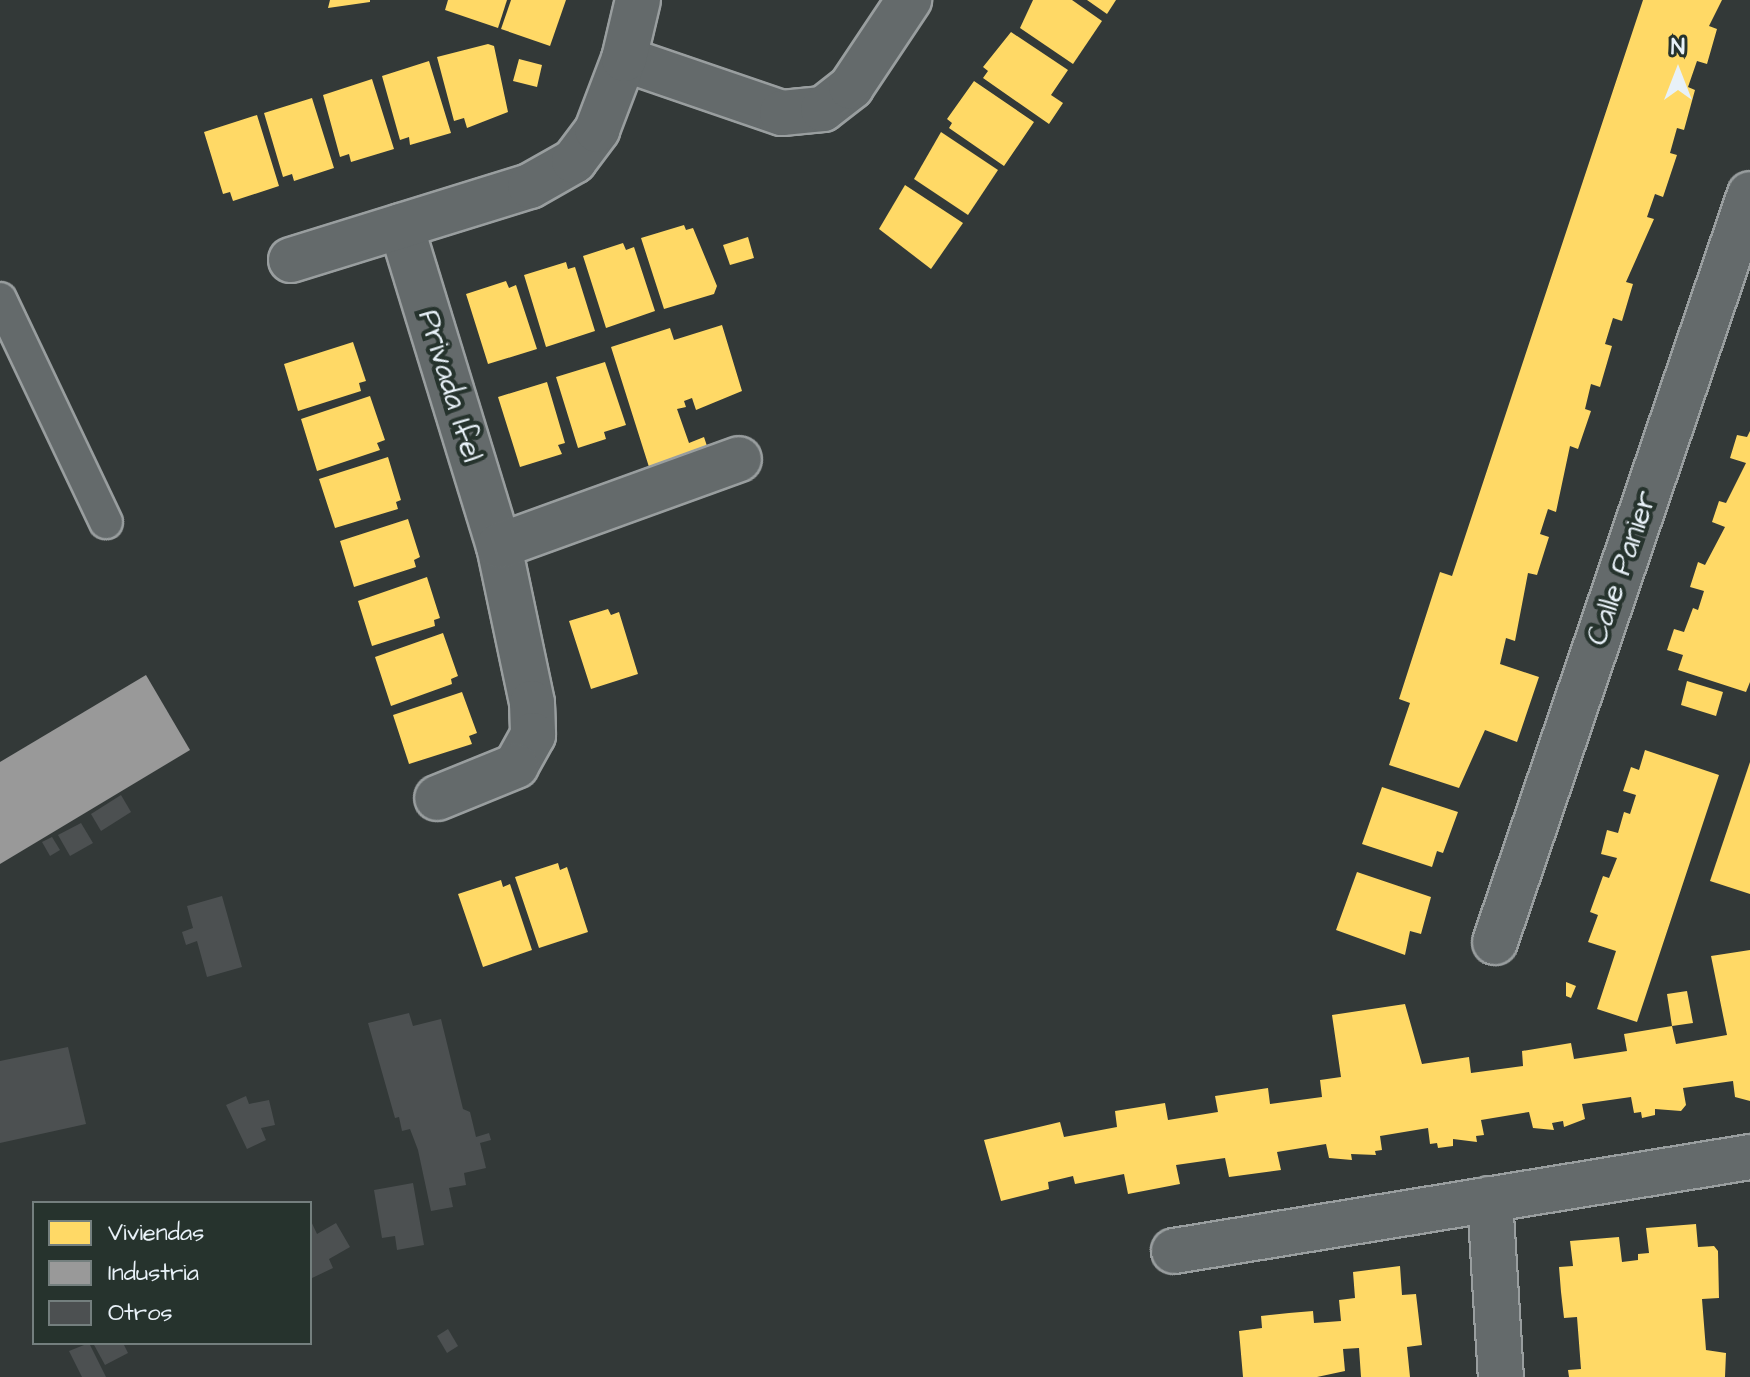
<!DOCTYPE html>
<style>
body{margin:0}
#map{position:relative;width:1750px;height:1377px;overflow:hidden;background:#333938;font-family:"Architects Daughter",sans-serif}
div>[style]{position:absolute}
.homes>*{inset:0;background:#ffd966}
.industry>*{inset:0;background:#999}
.building>*{inset:0;background:#4c5051}
.roads{filter:drop-shadow(2px 0 #999e9f) drop-shadow(-2px 0 #999e9f) drop-shadow(0 2px #999e9f) drop-shadow(0 -2px #999e9f)}
.service>*{height:32px;margin:-16px;padding:0 16px;transform-origin:16px;border-radius:16px;background:#646a6b}
.minor>*{height:44px;margin:-22px;padding:0 22px;transform-origin:22px;border-radius:22px;background:#646a6b}
span{translate:-50% -50%;white-space:nowrap;text-align:center;line-height:1.15;-webkit-text-stroke:8px #26332d;paint-order:stroke}
.street-label{font-size:30px;color:#e8f1f8}
.legend{position:absolute;left:32px;top:1201px;width:280px;height:144px;box-sizing:border-box;background:#26332d;border:2px solid #747f7e;margin:0;padding:10px 14px;list-style:none;font-size:24px;color:#e8f1f8}
.legend li{display:flex;align-items:center;gap:16px;height:40px}
.legend b{width:40px;border:2px solid #747f7e}
.north{position:absolute;left:1638px;top:32px;width:80px;height:80px;-webkit-text-stroke:6px #26332d;paint-order:stroke;rotate:0deg;font-size:22px;font-weight:700;line-height:32px;text-align:center;color:#e8f1f8}
.north::after{content:'';display:block;margin:auto;width:28px;height:36px;background:#e8f1f8;clip-path:polygon(50% 0,100% 100%,50% 72%,0 100%)}
</style>
<div id="map">
<div class="homes">
<div style="clip-path:polygon(330px 0,370px 0,370px 2px,328px 8px)"></div>
<div style="clip-path:polygon(448px 0,507px 0,498px 28px,445px 10px)"></div>
<div style="clip-path:polygon(511px 0,566px 0,550px 46px,501px 29px)"></div>
<div style="clip-path:polygon(1033px 0,1072px 0,1102px 21px,1073px 64px,1020px 28px)"></div>
<div style="clip-path:polygon(1087px 0,1116px 0,1107px 14px)"></div>
<div style="clip-path:polygon(1643px 0,1722px 0,1709px 26px,1717px 29px,1707px 64px,1697px 61px,1688px 87px,1695px 90px,1684px 130px,1677px 128px,1670px 153px,1677px 155px,1663px 197px,1655px 194px,1647px 217px,1654px 219px,1626px 282px,1633px 284px,1622px 321px,1613px 318px,1605px 344px,1612px 346px,1600px 387px,1591px 384px,1585px 409px,1591px 411px,1578px 449px,1570px 446px,1556px 512px,1548px 509px,1540px 534px,1549px 537px,1537px 575px,1528px 573px,1515px 641px,1506px 638px,1500px 664px,1539px 677px,1517px 742px,1485px 730px,1459px 788px,1389px 765px,1410px 703px,1399px 699px,1440px 572px,1452px 576px)"></div>
<div style="clip-path:polygon(1011px 32px,1068px 70px,1051px 95px,1063px 103px,1049px 124px,983px 78px,988px 71px,983px 67px)"></div>
<div style="clip-path:polygon(488px 44px,494px 46px,508px 112px,467px 128px,464px 118px,454px 121px,437px 57px)"></div>
<div style="clip-path:polygon(519px 59px,542px 65px,537px 87px,513px 81px)"></div>
<div style="clip-path:polygon(429px 61px,451px 133px,410px 145px,409px 137px,400px 140px,382px 76px)"></div>
<div style="clip-path:polygon(372px 79px,394px 149px,351px 162px,349px 154px,340px 157px,323px 95px)"></div>
<div style="clip-path:polygon(974px 81px,1034px 122px,1004px 166px,949px 128px,952px 123px,947px 119px)"></div>
<div style="clip-path:polygon(312px 98px,334px 168px,294px 181px,292px 174px,283px 177px,264px 113px)"></div>
<div style="clip-path:polygon(257px 115px,279px 186px,233px 201px,230px 192px,223px 194px,204px 132px)"></div>
<div style="clip-path:polygon(941px 132px,998px 170px,968px 215px,914px 179px)"></div>
<div style="clip-path:polygon(905px 185px,963px 223px,931px 269px,879px 229px)"></div>
<div style="clip-path:polygon(684px 225px,686px 230px,693px 228px,717px 286px,714px 294px,664px 309px,641px 238px)"></div>
<div style="clip-path:polygon(748px 237px,754px 258px,730px 265px,723px 245px)"></div>
<div style="clip-path:polygon(623px 243px,626px 250px,634px 247px,655px 311px,606px 328px,583px 256px)"></div>
<div style="clip-path:polygon(566px 262px,568px 269px,575px 267px,595px 331px,546px 347px,524px 275px)"></div>
<div style="clip-path:polygon(506px 281px,509px 288px,516px 285px,537px 349px,488px 364px,466px 294px)"></div>
<div style="clip-path:polygon(722px 325px,742px 391px,696px 410px,692px 398px,684px 401px,686px 407px,677px 409px,689px 443px,704px 437px,708px 449px,649px 467px,611px 347px,670px 328px,674px 340px)"></div>
<div style="clip-path:polygon(353px 342px,366px 381px,359px 383px,361px 391px,298px 411px,284px 364px)"></div>
<div style="clip-path:polygon(605px 362px,626px 425px,604px 432px,606px 439px,578px 448px,556px 377px)"></div>
<div style="clip-path:polygon(547px 382px,565px 443px,558px 445px,562px 454px,520px 467px,498px 397px)"></div>
<div style="clip-path:polygon(370px 396px,385px 440px,377px 443px,380px 450px,317px 471px,301px 419px)"></div>
<div style="clip-path:polygon(1750px 431px,1750px 682px,1746px 692px,1678px 670px,1683px 655px,1667px 650px,1674px 629px,1684px 632px,1693px 608px,1698px 610px,1704px 591px,1690px 587px,1698px 562px,1705px 565px,1725px 527px,1712px 522px,1719px 501px,1726px 503px,1746px 463px,1730px 458px,1737px 435px,1747px 437px)"></div>
<div style="clip-path:polygon(388px 457px,401px 500px,396px 502px,398px 509px,335px 528px,319px 479px)"></div>
<div style="clip-path:polygon(408px 519px,420px 557px,414px 560px,416px 567px,354px 587px,340px 541px)"></div>
<div style="clip-path:polygon(427px 577px,440px 618px,434px 620px,435px 626px,372px 646px,358px 601px)"></div>
<div style="clip-path:polygon(608px 609px,611px 615px,619px 612px,638px 674px,591px 689px,569px 621px)"></div>
<div style="clip-path:polygon(443px 633px,458px 676px,451px 679px,452px 684px,391px 706px,375px 657px)"></div>
<div style="clip-path:polygon(1687px 681px,1723px 692px,1716px 716px,1681px 705px)"></div>
<div style="clip-path:polygon(462px 692px,477px 733px,469px 736px,472px 744px,409px 764px,393px 715px)"></div>
<div style="clip-path:polygon(1645px 750px,1719px 775px,1637px 1022px,1597px 1009px,1616px 951px,1588px 942px,1598px 915px,1590px 912px,1603px 876px,1609px 878px,1617px 858px,1601px 854px,1607px 830px,1618px 833px,1624px 812px,1630px 814px,1636px 795px,1623px 791px,1631px 767px,1639px 770px)"></div>
<div style="clip-path:polygon(1750px 762px,1750px 894px,1710px 881px)"></div>
<div style="clip-path:polygon(1382px 787px,1458px 812px,1443px 853px,1437px 851px,1432px 867px,1362px 844px)"></div>
<div style="clip-path:polygon(558px 863px,560px 870px,567px 867px,588px 932px,539px 948px,515px 877px)"></div>
<div style="clip-path:polygon(1357px 872px,1431px 897px,1421px 934px,1410px 931px,1405px 955px,1336px 930px)"></div>
<div style="clip-path:polygon(501px 880px,503px 887px,510px 884px,532px 950px,483px 967px,458px 894px)"></div>
<div style="clip-path:polygon(1750px 950px,1750px 1101px,1735px 1097px,1733px 1081px,1683px 1088px,1686px 1105px,1681px 1111px,1655px 1109px,1655px 1115px,1642px 1118px,1641px 1112px,1634px 1113px,1631px 1097px,1582px 1104px,1585px 1119px,1564px 1127px,1563px 1121px,1552px 1123px,1554px 1130px,1533px 1128px,1529px 1112px,1481px 1120px,1484px 1135px,1476px 1136px,1477px 1142px,1453px 1139px,1453px 1146px,1438px 1148px,1437px 1143px,1430px 1144px,1428px 1128px,1380px 1136px,1382px 1150px,1375px 1151px,1376px 1155px,1351px 1154px,1352px 1160px,1329px 1158px,1326px 1144px,1277px 1152px,1281px 1170px,1229px 1177px,1225px 1158px,1176px 1165px,1180px 1184px,1128px 1194px,1124px 1174px,1075px 1184px,1073px 1176px,1048px 1182px,1049px 1189px,1001px 1201px,984px 1140px,1060px 1122px,1064px 1137px,1117px 1127px,1115px 1111px,1165px 1103px,1168px 1120px,1218px 1112px,1215px 1096px,1268px 1088px,1270px 1104px,1322px 1097px,1320px 1080px,1341px 1077px,1332px 1015px,1405px 1004px,1422px 1064px,1469px 1057px,1471px 1073px,1523px 1066px,1522px 1051px,1571px 1043px,1574px 1059px,1627px 1051px,1624px 1034px,1672px 1026px,1667px 994px,1687px 991px,1693px 1023px,1672px 1026px,1676px 1044px,1727px 1035px,1711px 956px)"></div>
<div style="clip-path:polygon(1566px 982px,1576px 986px,1571px 998px,1566px 996px)"></div>
<div style="clip-path:polygon(1696px 1224px,1698px 1247px,1714px 1246px,1718px 1251px,1719px 1298px,1702px 1299px,1706px 1350px,1726px 1353px,1725px 1377px,1569px 1377px,1568px 1370px,1581px 1369px,1577px 1317px,1564px 1318px,1561px 1292px,1559px 1267px,1573px 1266px,1570px 1241px,1619px 1237px,1622px 1262px,1638px 1260px,1638px 1254px,1649px 1253px,1646px 1228px)"></div>
<div style="clip-path:polygon(1400px 1266px,1402px 1295px,1416px 1294px,1422px 1345px,1407px 1347px,1410px 1377px,1361px 1377px,1359px 1348px,1343px 1349px,1345px 1371px,1317px 1377px,1243px 1377px,1239px 1331px,1262px 1328px,1261px 1316px,1289px 1313px,1313px 1311px,1314px 1323px,1341px 1321px,1339px 1300px,1355px 1298px,1353px 1272px)"></div>
</div>
<div class="industry">
<div style="clip-path:polygon(146px 675px,190px 750px,0 864px,0 762px)"></div>
</div>
<div class="building">
<div style="clip-path:polygon(121px 795px,131px 812px,101px 831px,91px 814px)"></div>
<div style="clip-path:polygon(81px 823px,93px 843px,70px 856px,58px 835px)"></div>
<div style="clip-path:polygon(52px 837px,60px 850px,50px 856px,42px 842px)"></div>
<div style="clip-path:polygon(222px 896px,242px 967px,207px 977px,197px 941px,186px 945px,182px 932px,193px 928px,187px 906px)"></div>
<div style="clip-path:polygon(409px 1013px,413px 1026px,441px 1019px,463px 1109px,470px 1112px,476px 1137px,489px 1133px,491px 1140px,480px 1143px,486px 1168px,464px 1173px,466px 1185px,449px 1188px,453px 1207px,431px 1211px,418px 1150px,410px 1129px,402px 1131px,399px 1117px,395px 1118px,368px 1023px)"></div>
<div style="clip-path:polygon(68px 1047px,86px 1124px,0 1143px,0 1061px)"></div>
<div style="clip-path:polygon(246px 1096px,249px 1104px,269px 1100px,275px 1125px,261px 1128px,266px 1140px,247px 1149px,226px 1105px)"></div>
<div style="clip-path:polygon(413px 1183px,424px 1245px,397px 1250px,395px 1236px,382px 1238px,374px 1190px)"></div>
<div style="clip-path:polygon(310px 1219px,317px 1234px,336px 1223px,350px 1247px,329px 1259px,333px 1268px,310px 1279px)"></div>
<div style="clip-path:polygon(448px 1329px,458px 1346px,447px 1353px,437px 1336px)"></div>
<div style="clip-path:polygon(89px 1343px,106px 1377px,82px 1377px,69px 1351px)"></div>
<div style="clip-path:polygon(93px 1343px,123px 1343px,128px 1353px,105px 1365px)"></div>
</div>
<div class="roads">
<div class="service">
<div style="left:0;top:299px;width:247px;rotate:64.6deg"></div>
</div>
<div class="minor">
<div style="left:624px;top:59px;width:167px;rotate:18.9deg"></div>
<div style="left:782px;top:113px;width:41px;rotate:-5.6deg"></div>
<div style="left:823px;top:109px;width:36px;rotate:-38deg"></div>
<div style="left:851px;top:87px;width:105px;rotate:-56.3deg"></div>
<div style="left:401px;top:226px;width:335px;rotate:73deg"></div>
<div style="left:499px;top:546px;width:160px;rotate:78.1deg"></div>
<div style="left:532px;top:703px;width:32px;rotate:88deg"></div>
<div style="left:533px;top:735px;width:35px;rotate:119deg"></div>
<div style="left:516px;top:766px;width:85px;rotate:157.9deg"></div>
<div style="left:291px;top:260px;width:250px;rotate:-17.2deg"></div>
<div style="left:530px;top:186px;width:51px;rotate:-29.6deg"></div>
<div style="left:574px;top:161px;width:39px;rotate:-53deg"></div>
<div style="left:597px;top:130px;width:76px;rotate:-69.2deg"></div>
<div style="left:624px;top:59px;width:61px;rotate:-76.7deg"></div>
<div style="left:499px;top:546px;width:255px;rotate:-19.9deg"></div>
<div style="left:1495px;top:942px;width:790px;rotate:-71.18deg"></div>
<div style="left:1490px;top:1199px;width:178px;rotate:86.5deg"></div>
<div style="left:1174px;top:1251px;width:584px;rotate:-9.27deg"></div>
</div>
</div>
<div class="street-label">
<span style="left:450px;top:386px;rotate:73deg">Privada Ifel</span>
<span style="left:1622px;top:568px;rotate:-71deg">Calle Panier</span>
</div>
<ul class="legend">
<li><b style="height:22px;background:#ffd966"></b>Viviendas</li>
<li><b style="height:22px;background:#999"></b>Industria</li>
<li><b style="height:22px;background:#4c5051"></b>Otros</li>
</ul>
<div class="north">N</div>
</div>
